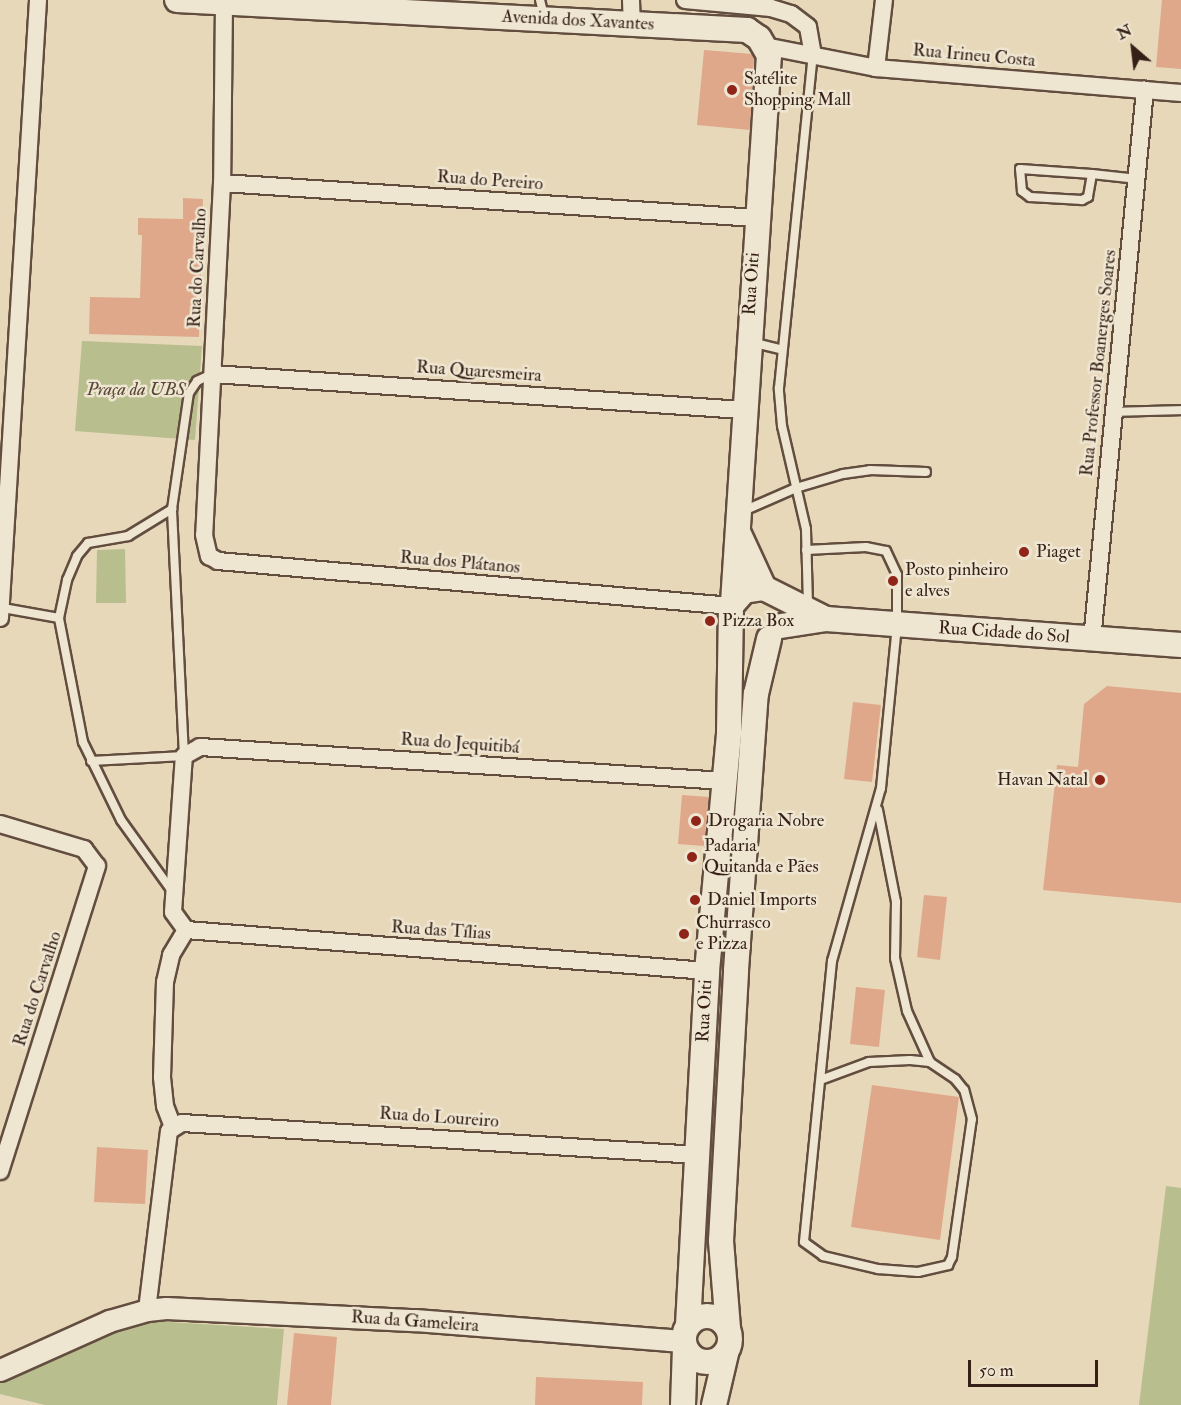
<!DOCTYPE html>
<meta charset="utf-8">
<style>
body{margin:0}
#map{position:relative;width:1181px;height:1405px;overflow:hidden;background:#e7d8b9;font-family:"IM FELL Double Pica",serif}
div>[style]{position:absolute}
.green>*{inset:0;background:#b8be8e}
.building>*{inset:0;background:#dfa88a}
.roads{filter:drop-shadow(2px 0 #624d3f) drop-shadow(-2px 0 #624d3f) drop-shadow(0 2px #624d3f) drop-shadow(0 -2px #624d3f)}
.service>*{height:8px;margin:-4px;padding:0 4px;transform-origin:4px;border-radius:4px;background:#efe6d2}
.minor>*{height:16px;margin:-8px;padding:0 8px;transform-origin:8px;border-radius:8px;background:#efe6d2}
.tertiary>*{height:21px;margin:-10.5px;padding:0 10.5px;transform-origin:10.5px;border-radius:10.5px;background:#efe6d2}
.secondary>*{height:24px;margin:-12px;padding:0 12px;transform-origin:12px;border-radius:12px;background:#efe6d2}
.secondary>.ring{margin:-12px;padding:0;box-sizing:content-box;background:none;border:24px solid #efe6d2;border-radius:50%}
.dots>*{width:16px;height:16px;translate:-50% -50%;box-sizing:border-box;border:3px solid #efe6d2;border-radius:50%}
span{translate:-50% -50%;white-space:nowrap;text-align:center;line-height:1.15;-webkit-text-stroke:5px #efe6d2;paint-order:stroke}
.street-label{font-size:18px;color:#351f16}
.poi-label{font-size:18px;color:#351f16}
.left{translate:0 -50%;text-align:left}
.right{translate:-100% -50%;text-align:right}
.park-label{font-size:18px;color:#564734;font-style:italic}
.north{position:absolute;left:1103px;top:18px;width:60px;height:60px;-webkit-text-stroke:4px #efe6d2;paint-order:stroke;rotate:332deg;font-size:16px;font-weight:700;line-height:24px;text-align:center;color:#351f16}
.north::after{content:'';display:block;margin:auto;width:21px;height:27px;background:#351f16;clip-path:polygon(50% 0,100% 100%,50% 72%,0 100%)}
.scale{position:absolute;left:968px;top:1360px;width:130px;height:27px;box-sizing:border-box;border:3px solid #351f16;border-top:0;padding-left:8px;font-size:18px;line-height:21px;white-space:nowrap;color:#351f16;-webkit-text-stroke:4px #efe6d2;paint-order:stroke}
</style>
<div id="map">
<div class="green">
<div style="clip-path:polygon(82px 341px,202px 346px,195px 440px,75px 431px)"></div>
<div style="clip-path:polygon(125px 549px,126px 603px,96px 603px,97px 550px)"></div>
<div style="clip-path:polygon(1166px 1186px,1181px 1188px,1181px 1405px,1139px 1405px)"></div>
<div style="clip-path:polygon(152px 1321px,284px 1329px,277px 1405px,45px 1405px,0 1394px,0 1375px,124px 1327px)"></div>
</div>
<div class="building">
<div style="clip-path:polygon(1162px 0,1181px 0,1181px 69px,1156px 67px)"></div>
<div style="clip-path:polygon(704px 50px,752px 54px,754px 58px,750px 130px,697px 125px)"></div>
<div style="clip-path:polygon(183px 198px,203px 199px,199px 337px,89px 334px,90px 297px,140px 298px,142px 235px,138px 235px,138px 218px,183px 219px)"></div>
<div style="clip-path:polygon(1107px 686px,1181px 693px,1181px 903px,1043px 890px,1057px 765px,1078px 767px,1084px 704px)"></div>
<div style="clip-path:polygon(853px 702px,881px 705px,872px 782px,844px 779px)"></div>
<div style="clip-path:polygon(682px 795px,709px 797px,704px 846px,678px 844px)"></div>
<div style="clip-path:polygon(924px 895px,947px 897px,940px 960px,917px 957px)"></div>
<div style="clip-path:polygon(856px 987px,885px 990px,879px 1047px,850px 1044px)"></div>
<div style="clip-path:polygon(872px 1085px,959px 1097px,940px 1240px,851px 1227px)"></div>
<div style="clip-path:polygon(97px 1147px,148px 1150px,145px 1204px,94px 1202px)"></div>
<div style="clip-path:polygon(294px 1333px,337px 1337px,331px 1405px,287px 1405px)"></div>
<div style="clip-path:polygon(536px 1377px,643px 1382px,642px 1405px,535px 1405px)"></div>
</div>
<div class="roads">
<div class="service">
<div style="left:540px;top:0;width:16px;rotate:76deg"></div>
<div style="left:1092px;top:174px;width:23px;rotate:100deg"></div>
<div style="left:1088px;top:197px;width:7px;rotate:153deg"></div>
<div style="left:1082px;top:200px;width:52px;rotate:-176.7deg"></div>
<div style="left:1030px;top:197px;width:10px;rotate:-143deg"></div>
<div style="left:1022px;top:191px;width:22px;rotate:-95deg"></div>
<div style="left:1020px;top:169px;width:72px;rotate:4deg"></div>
<div style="left:1092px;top:174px;width:46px;rotate:6.2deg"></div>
<div style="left:751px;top:342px;width:32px;rotate:14deg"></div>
<div style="left:1114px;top:412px;width:67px;rotate:-1.7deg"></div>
<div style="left:741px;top:512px;width:60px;rotate:-23.6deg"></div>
<div style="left:796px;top:488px;width:49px;rotate:-16.6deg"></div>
<div style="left:843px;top:474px;width:27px;rotate:-8deg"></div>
<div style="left:870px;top:470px;width:56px;rotate:2deg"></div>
<div style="left:806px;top:550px;width:60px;rotate:-2.9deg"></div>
<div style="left:866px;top:547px;width:20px;rotate:11deg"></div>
<div style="left:886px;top:551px;width:26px;rotate:65deg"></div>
<div style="left:897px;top:575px;width:50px;rotate:90deg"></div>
<div style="left:897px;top:625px;width:164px;rotate:95.6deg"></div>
<div style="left:881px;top:788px;width:180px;rotate:105.8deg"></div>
<div style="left:832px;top:961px;width:282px;rotate:95.7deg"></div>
<div style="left:804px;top:1242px;width:24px;rotate:36deg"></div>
<div style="left:823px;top:1256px;width:57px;rotate:13.3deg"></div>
<div style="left:878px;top:1269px;width:40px;rotate:4.3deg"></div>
<div style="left:918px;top:1272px;width:31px;rotate:-13deg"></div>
<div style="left:948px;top:1265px;width:9px;rotate:-63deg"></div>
<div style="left:952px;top:1257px;width:139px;rotate:-81.8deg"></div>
<div style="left:972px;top:1119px;width:30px;rotate:-105deg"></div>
<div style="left:964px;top:1090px;width:14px;rotate:-129deg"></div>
<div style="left:955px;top:1079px;width:30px;rotate:-146deg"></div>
<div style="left:930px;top:1062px;width:20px;rotate:-174deg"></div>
<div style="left:910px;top:1060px;width:41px;rotate:177.2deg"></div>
<div style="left:869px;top:1062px;width:49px;rotate:159.7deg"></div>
<div style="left:808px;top:606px;width:77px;rotate:-91.5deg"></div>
<div style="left:806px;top:529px;width:106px;rotate:-103.1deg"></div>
<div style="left:782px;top:426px;width:38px;rotate:-95deg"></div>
<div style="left:779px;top:388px;width:335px;rotate:-84.2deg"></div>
<div style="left:3px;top:608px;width:57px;rotate:10.1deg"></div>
<div style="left:91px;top:761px;width:93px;rotate:-3.1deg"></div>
<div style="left:184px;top:756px;width:247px;rotate:-92.8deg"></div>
<div style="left:878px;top:810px;width:94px;rotate:78.9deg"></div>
<div style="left:896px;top:902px;width:56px;rotate:91deg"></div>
<div style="left:895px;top:958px;width:54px;rotate:77.2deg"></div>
<div style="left:907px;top:1011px;width:56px;rotate:65.7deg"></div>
<div style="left:172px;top:891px;width:87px;rotate:-125.7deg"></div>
<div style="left:121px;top:820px;width:87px;rotate:-116deg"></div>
<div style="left:83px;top:742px;width:126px;rotate:-101deg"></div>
<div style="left:59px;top:618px;width:39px;rotate:-78deg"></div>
<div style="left:67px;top:580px;width:26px;rotate:-67deg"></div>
<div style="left:77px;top:556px;width:17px;rotate:-50deg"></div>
<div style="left:88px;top:543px;width:41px;rotate:-9.9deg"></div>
<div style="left:128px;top:536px;width:52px;rotate:-31.5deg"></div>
<div style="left:172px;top:509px;width:117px;rotate:-81.7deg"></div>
<div style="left:189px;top:393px;width:14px;rotate:-56deg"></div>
<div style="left:197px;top:381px;width:17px;rotate:-25deg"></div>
</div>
<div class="minor">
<div style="left:631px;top:0;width:24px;rotate:88deg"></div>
<div style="left:685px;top:0;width:86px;rotate:5.3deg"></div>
<div style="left:771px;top:8px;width:21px;rotate:17deg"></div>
<div style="left:791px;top:14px;width:21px;rotate:37deg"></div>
<div style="left:808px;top:27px;width:28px;rotate:80deg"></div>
<div style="left:224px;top:3px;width:180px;rotate:90.6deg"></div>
<div style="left:222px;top:183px;width:352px;rotate:92.9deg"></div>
<div style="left:204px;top:535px;width:22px;rotate:77deg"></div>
<div style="left:209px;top:556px;width:10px;rotate:29deg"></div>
<div style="left:218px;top:561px;width:515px;rotate:5.01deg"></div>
<div style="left:765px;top:46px;width:113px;rotate:11.2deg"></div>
<div style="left:876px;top:68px;width:306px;rotate:4.7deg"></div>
<div style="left:876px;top:68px;width:68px;rotate:-83.3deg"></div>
<div style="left:222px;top:183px;width:535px;rotate:3.75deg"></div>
<div style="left:213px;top:374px;width:531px;rotate:3.89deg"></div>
<div style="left:0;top:618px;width:619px;rotate:-86.48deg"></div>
<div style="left:1092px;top:640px;width:553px;rotate:-84.5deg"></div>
<div style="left:0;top:824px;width:88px;rotate:16.6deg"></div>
<div style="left:84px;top:849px;width:21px;rotate:53deg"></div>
<div style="left:97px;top:866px;width:320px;rotate:107.6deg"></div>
<div style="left:707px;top:971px;width:523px;rotate:-175.5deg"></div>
<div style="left:186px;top:930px;width:22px;rotate:-126deg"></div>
<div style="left:173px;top:912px;width:156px;rotate:-86deg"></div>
<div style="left:184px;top:756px;width:18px;rotate:-29deg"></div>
<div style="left:200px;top:747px;width:526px;rotate:3.71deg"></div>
<div style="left:173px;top:1127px;width:22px;rotate:-111deg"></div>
<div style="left:165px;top:1106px;width:29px;rotate:-96deg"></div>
<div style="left:162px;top:1077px;width:95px;rotate:-88.2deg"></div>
<div style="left:165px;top:982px;width:28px;rotate:-77deg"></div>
<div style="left:171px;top:955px;width:29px;rotate:-59deg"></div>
<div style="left:147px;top:1310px;width:180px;rotate:-83deg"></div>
<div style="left:169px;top:1131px;width:15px;rotate:-32deg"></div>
<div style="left:182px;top:1123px;width:517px;rotate:3.55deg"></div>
</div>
<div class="tertiary">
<div style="left:0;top:1370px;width:120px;rotate:-24.2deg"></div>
<div style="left:109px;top:1321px;width:40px;rotate:-16deg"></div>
<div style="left:147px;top:1310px;width:19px;rotate:-6deg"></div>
<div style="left:166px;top:1308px;width:249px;rotate:2.8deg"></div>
<div style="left:415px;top:1320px;width:269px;rotate:4.5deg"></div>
</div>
<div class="secondary">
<div style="left:177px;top:0;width:571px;rotate:3.01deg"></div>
<div style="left:747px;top:30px;width:14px;rotate:34deg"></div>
<div style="left:759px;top:38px;width:20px;rotate:60deg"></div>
<div style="left:769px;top:55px;width:549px;rotate:93.76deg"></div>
<div style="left:739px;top:534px;width:60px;rotate:65.2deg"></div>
<div style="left:781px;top:626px;width:46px;rotate:-8.8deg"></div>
<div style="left:826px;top:619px;width:356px;rotate:4.2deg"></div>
<div class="ring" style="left:684px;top:1316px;width:22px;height:22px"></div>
<div style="left:688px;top:1325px;width:355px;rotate:-86.9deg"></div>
<div style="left:707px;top:971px;width:239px;rotate:-84.7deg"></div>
<div style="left:729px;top:733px;width:127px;rotate:-89.1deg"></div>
<div style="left:731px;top:606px;width:20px;rotate:-49deg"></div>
<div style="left:744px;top:591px;width:20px;rotate:-9deg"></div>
<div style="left:764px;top:588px;width:69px;rotate:26.6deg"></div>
<div style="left:728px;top:1328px;width:87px;rotate:-94.6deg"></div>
<div style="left:721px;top:1241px;width:271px;rotate:-86.8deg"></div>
<div style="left:736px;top:970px;width:277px;rotate:-85.9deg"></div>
<div style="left:756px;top:694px;width:57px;rotate:-76.7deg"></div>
<div style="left:683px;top:1405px;width:56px;rotate:-88deg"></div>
<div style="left:714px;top:1405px;width:52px;rotate:-76.8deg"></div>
</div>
</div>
<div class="dots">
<div style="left:732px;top:90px;background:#8f2418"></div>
<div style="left:1024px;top:552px;background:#8f2418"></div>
<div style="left:893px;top:581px;background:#8f2418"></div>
<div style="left:710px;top:621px;background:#8f2418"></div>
<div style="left:1100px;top:780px;background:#8f2418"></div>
<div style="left:696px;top:821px;background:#8f2418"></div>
<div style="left:692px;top:857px;background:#8f2418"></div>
<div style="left:695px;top:900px;background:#8f2418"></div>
<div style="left:684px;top:934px;background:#8f2418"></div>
</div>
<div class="street-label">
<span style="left:578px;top:21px;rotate:3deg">Avenida dos Xavantes</span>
<span style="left:974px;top:56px;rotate:5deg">Rua Irineu Costa</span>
<span style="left:490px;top:181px;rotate:4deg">Rua do Pereiro</span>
<span style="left:198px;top:268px;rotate:-87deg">Rua do Carvalho</span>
<span style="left:752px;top:284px;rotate:-86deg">Rua Oiti</span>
<span style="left:1099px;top:363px;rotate:-84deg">Rua Professor Boanerges Soares</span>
<span style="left:479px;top:372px;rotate:4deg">Rua Quaresmeira</span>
<span style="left:460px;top:563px;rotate:5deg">Rua dos Plátanos</span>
<span style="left:1004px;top:633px;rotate:4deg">Rua Cidade do Sol</span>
<span style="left:460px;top:744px;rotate:4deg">Rua do Jequitibá</span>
<span style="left:441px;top:931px;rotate:4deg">Rua das Tílias</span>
<span style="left:38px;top:989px;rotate:-72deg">Rua do Carvalho</span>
<span style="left:705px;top:1011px;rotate:-87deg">Rua Oiti</span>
<span style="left:439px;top:1118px;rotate:4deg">Rua do Loureiro</span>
<span style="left:415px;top:1322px;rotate:4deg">Rua da Gameleira</span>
</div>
<div class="poi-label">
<span class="left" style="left:744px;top:90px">Satélite<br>Shopping Mall</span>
<span class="left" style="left:1036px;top:552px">Piaget</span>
<span class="left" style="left:905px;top:581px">Posto pinheiro<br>e alves</span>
<span class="left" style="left:722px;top:621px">Pizza Box</span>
<span class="right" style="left:1088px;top:780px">Havan Natal</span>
<span class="left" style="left:708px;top:821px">Drogaria Nobre</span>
<span class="left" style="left:704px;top:857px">Padaria<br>Quitanda e Pães</span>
<span class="left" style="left:707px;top:900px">Daniel Imports</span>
<span class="left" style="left:696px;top:934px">Churrasco<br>e Pizza</span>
</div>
<div class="park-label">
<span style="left:136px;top:390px">Praça da UBS</span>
</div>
<div class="north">N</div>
<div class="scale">50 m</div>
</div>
